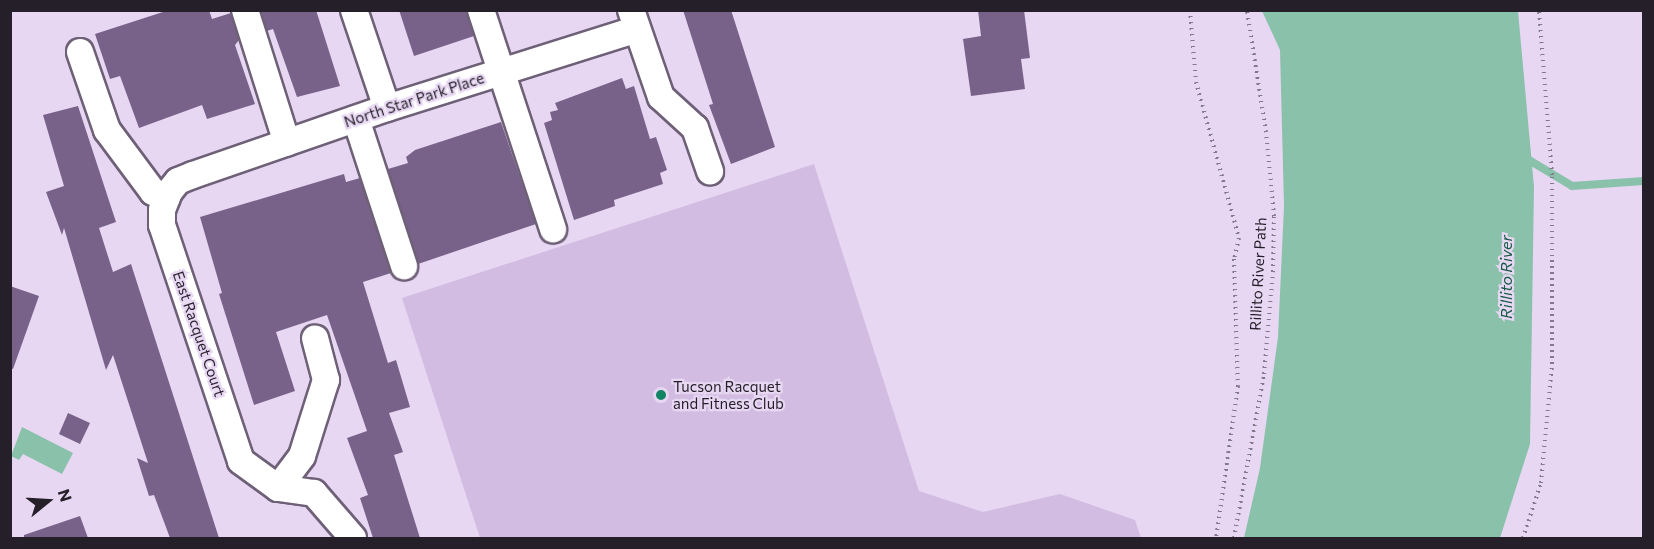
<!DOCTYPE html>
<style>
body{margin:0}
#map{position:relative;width:1654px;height:549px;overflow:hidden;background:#e7d7f2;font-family:Commissioner,sans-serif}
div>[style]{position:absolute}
.green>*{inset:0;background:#d2bce1}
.water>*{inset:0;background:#8ac1aa}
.stream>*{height:8px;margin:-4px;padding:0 4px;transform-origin:4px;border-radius:4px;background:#8ac1aa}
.building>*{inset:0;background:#796289}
.path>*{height:4px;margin-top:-2px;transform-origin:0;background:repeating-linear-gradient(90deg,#84798c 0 1.5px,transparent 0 6px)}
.roads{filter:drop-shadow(2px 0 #6e6077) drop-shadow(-2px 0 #6e6077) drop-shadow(0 2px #6e6077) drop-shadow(0 -2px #6e6077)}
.minor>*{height:26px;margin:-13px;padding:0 13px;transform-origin:13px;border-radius:13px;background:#fff}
.dots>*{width:16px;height:16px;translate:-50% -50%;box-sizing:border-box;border:3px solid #e7d7f2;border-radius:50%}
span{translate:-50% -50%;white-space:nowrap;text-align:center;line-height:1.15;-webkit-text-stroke:4.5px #e7d7f2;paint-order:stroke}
.street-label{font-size:15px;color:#251f29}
.poi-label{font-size:15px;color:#251f29}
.left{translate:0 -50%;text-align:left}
.water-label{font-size:16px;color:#155a44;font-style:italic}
.frame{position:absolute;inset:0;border:12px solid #251f29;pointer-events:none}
.north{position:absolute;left:18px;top:471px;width:60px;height:60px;-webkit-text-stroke:4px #e7d7f2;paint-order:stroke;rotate:72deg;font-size:16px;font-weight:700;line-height:24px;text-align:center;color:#251f29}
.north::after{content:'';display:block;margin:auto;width:21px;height:27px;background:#251f29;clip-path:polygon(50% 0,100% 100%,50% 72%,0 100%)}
</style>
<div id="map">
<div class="green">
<div style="clip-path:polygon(814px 164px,919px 491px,983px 512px,1060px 494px,1135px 520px,1141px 538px,480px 538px,402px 298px)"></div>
</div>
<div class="water">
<div style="clip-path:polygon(1262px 11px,1518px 11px,1534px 187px,1530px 444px,1500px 538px,1244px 538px,1260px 468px,1278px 337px,1284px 206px,1280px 50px)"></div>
<div style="clip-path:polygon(22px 427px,73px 453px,62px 474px,23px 454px,19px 460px,11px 456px)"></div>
</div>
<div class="stream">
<div style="left:1524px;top:157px;width:56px;rotate:31.1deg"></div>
<div style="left:1572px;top:186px;width:72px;rotate:-4deg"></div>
</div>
<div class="building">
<div style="clip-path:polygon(169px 10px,209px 10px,212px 19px,231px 13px,239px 40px,235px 45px,255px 104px,207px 119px,202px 105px,139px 128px,120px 76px,110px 79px,95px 34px)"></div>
<div style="clip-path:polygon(261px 10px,316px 10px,340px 86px,297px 97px,273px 29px,267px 31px)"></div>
<div style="clip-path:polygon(399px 10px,466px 10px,474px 36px,414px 56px)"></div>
<div style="clip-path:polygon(683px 10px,731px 10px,775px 147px,731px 164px,709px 105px,713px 104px)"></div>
<div style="clip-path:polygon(978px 10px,1024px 10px,1030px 58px,1021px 59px,1025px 89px,971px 96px,963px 39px,981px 36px)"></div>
<div style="clip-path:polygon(622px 78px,626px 89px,634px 86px,650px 139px,656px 137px,667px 170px,660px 173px,663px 184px,614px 200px,615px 206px,574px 220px,544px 123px,552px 120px,550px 112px,558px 110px,555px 103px)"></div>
<div style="clip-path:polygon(78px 106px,116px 222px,99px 228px,113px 272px,131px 264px,219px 538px,170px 538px,154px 495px,149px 496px,137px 458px,148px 463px,113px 355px,106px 370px,64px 228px,62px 235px,46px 192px,64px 186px,43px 115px)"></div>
<div style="clip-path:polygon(501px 122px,536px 224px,418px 264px,388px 169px,408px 163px,406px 157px,415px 150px)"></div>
<div style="clip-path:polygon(344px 174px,346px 182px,360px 178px,391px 273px,363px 282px,388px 363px,396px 360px,410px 407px,389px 413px,403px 452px,394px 455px,420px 538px,373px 538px,360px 498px,368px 495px,347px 438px,367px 431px,327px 315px,276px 332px,295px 391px,254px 405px,219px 294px,222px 293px,200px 217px)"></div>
<div style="clip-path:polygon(10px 286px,39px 296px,13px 369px,10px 368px)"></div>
<div style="clip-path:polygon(68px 413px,90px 423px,80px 444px,59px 434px)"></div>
<div style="clip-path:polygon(80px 516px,88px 538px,24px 538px,24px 535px)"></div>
</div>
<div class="path">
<div style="left:1190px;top:10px;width:72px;rotate:85.2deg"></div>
<div style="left:1196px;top:82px;width:162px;rotate:74.6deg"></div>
<div style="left:1239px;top:238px;width:22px;rotate:103deg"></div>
<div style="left:1234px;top:259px;width:127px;rotate:88.2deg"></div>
<div style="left:1238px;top:386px;width:154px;rotate:98.2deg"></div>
<div style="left:1234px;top:538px;width:167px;rotate:-79.6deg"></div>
<div style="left:1264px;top:374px;width:102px;rotate:-85deg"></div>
<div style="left:1273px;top:272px;width:56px;rotate:-89deg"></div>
<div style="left:1274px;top:216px;width:84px;rotate:-95.4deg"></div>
<div style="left:1266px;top:132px;width:123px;rotate:-98.9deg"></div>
<div style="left:1523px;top:538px;width:58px;rotate:-71.9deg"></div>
<div style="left:1541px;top:483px;width:120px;rotate:-84.7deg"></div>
<div style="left:1552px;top:364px;width:189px;rotate:-90deg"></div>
<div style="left:1552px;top:175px;width:166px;rotate:-94.5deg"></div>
</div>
<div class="roads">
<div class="minor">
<div style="left:245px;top:10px;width:139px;rotate:72.5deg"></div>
<div style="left:354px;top:10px;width:103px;rotate:71.4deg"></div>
<div style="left:481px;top:10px;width:231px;rotate:71.8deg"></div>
<div style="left:631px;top:10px;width:92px;rotate:71deg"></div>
<div style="left:661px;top:97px;width:46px;rotate:42.4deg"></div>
<div style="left:695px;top:128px;width:46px;rotate:70.8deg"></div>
<div style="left:80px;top:52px;width:83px;rotate:70.9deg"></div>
<div style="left:107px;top:130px;width:77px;rotate:53.4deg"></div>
<div style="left:153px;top:192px;width:15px;rotate:23deg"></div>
<div style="left:356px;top:119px;width:155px;rotate:71.9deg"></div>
<div style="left:278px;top:488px;width:40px;rotate:-53deg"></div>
<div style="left:302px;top:456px;width:80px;rotate:-72.5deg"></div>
<div style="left:326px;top:380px;width:43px;rotate:-104.7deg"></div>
<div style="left:353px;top:538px;width:60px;rotate:-130.9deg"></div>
<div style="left:314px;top:493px;width:36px;rotate:-172deg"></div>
<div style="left:278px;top:488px;width:46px;rotate:-143.9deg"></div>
<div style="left:241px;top:461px;width:249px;rotate:-108.5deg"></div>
<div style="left:162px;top:225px;width:15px;rotate:-90deg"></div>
<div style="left:162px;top:210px;width:19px;rotate:-69deg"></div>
<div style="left:169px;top:192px;width:14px;rotate:-51deg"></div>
<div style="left:178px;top:181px;width:16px;rotate:-22deg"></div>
<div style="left:193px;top:175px;width:205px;rotate:-19.1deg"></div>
<div style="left:387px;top:108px;width:262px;rotate:-17.5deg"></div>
</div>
</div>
<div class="dots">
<div style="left:661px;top:395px;background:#118463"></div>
</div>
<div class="street-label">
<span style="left:414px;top:100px;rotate:-18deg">North Star Park Place</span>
<span style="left:1258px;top:274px;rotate:-87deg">Rillito River Path</span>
<span style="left:199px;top:334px;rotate:71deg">East Racquet Court</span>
</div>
<div class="poi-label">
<span class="left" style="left:673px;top:395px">Tucson Racquet<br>and Fitness Club</span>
</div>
<div class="water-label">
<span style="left:1506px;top:277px;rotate:-90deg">Rillito River</span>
</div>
<div class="frame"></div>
<div class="north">N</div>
</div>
